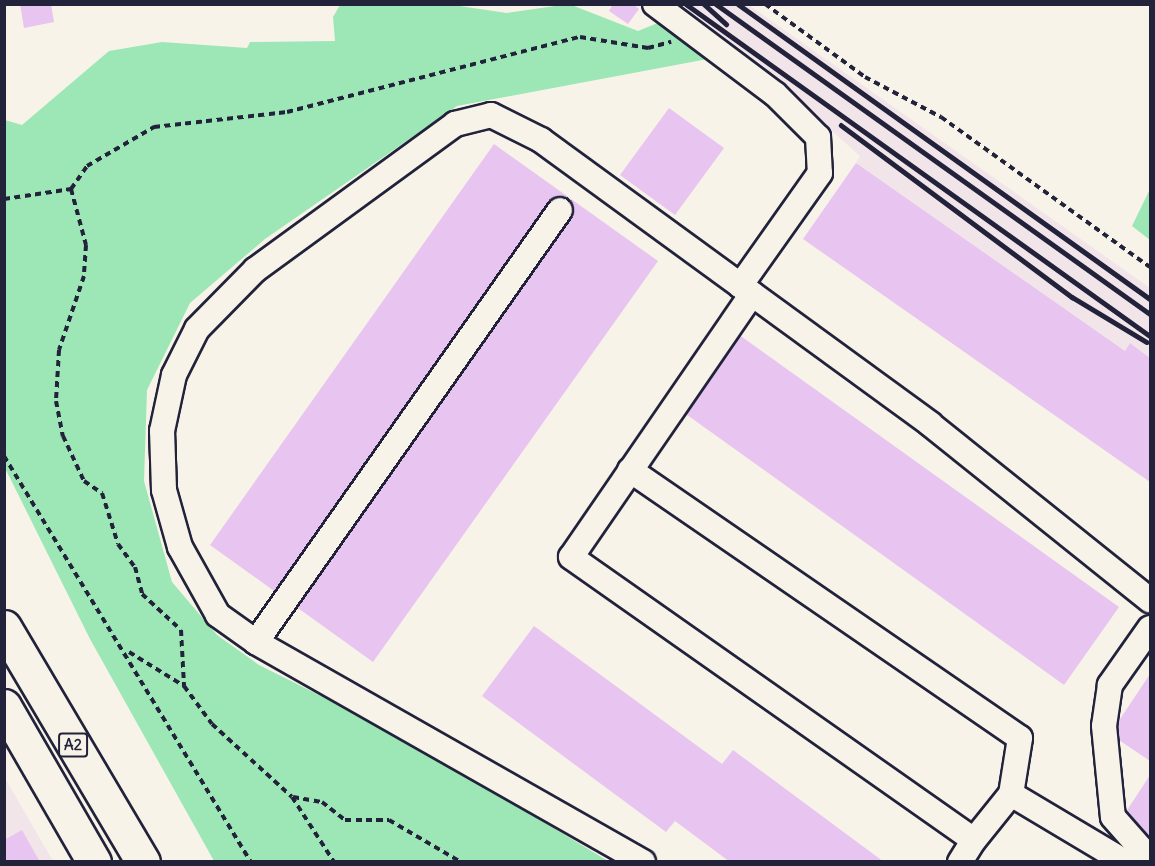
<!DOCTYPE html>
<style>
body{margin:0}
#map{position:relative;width:1155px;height:866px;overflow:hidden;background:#f7f3e8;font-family:Delius,sans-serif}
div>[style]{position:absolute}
.built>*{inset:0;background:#f2e5ea}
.green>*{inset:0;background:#9de7b6}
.building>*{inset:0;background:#e7c5f0}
.path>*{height:4px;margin-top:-2px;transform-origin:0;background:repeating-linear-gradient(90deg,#22223b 0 6px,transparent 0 10.5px)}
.roads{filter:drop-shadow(2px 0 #22223b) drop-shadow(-2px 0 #22223b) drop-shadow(0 2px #22223b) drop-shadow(0 -2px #22223b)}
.minor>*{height:24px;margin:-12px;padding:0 12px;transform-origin:12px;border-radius:12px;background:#f7f3e8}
.highway>*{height:33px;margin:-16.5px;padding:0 16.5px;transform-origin:16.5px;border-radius:16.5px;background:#f7f3e8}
.rail>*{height:4.5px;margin:-2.25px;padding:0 2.25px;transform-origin:2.25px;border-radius:2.25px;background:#22223b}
span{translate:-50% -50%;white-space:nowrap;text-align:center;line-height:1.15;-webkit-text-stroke:4.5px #f7f3e8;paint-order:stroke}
.shield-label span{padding:2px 4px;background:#f7f3e8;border:2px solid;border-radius:4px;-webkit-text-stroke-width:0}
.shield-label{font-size:15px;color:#22223b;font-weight:700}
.frame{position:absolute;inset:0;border:6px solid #22223b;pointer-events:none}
</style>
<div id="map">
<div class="built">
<div style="clip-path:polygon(670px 5px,749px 5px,1150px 288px,1150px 358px,1130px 343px,1125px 351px,856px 163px,860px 156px,781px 86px)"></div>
<div style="clip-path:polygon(5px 778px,53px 861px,5px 861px)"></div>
</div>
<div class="green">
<div style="clip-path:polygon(446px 4px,507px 13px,569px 4px,638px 31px,665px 20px,713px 58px,457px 106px,265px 239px,190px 303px,147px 390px,144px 481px,172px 582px,217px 635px,259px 665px,405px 738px,608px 861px,214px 861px,90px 639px,5px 468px,5px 120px,22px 125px,109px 51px,162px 42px,247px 48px,250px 42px,335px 41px,333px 17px,340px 5px)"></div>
<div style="clip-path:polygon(1150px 189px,1150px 240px,1132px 226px)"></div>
</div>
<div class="building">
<div style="clip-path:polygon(20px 4px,51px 4px,54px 22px,24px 28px)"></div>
<div style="clip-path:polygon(613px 4px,633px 4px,639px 9px,628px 24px,609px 11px)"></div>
<div style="clip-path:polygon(669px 108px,724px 148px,675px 215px,620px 175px)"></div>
<div style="clip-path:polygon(494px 144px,658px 261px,373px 662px,210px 545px)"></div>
<div style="clip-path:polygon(856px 163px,1125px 351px,1130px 343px,1150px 358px,1150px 482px,803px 239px)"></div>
<div style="clip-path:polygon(738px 334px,1119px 607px,1064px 685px,683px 412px)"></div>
<div style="clip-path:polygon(534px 626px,722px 764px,733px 750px,884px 862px,730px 862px,675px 821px,666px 832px,482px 696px)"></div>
<div style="clip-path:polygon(1150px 674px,1150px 761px,1110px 734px)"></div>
<div style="clip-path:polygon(1150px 775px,1150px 837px,1122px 818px)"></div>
<div style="clip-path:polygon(22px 830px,40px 862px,4px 862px,4px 840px)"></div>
</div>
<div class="path">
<div style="left:765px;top:4px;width:124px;rotate:36.1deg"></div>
<div style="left:865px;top:77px;width:86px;rotate:27.8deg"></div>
<div style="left:941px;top:117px;width:257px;rotate:35.7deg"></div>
<div style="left:71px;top:189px;width:58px;rotate:75deg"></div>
<div style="left:86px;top:245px;width:31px;rotate:94deg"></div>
<div style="left:84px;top:276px;width:78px;rotate:108.7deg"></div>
<div style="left:59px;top:350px;width:51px;rotate:93.4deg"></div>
<div style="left:56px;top:401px;width:36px;rotate:79deg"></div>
<div style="left:63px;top:436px;width:50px;rotate:65deg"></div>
<div style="left:84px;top:481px;width:22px;rotate:34deg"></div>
<div style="left:102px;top:493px;width:53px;rotate:72.6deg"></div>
<div style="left:118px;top:544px;width:29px;rotate:54deg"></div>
<div style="left:135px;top:567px;width:28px;rotate:75deg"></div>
<div style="left:142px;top:594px;width:53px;rotate:42.7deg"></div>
<div style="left:181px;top:630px;width:56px;rotate:86.9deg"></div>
<div style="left:184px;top:686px;width:47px;rotate:53.6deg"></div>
<div style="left:212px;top:724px;width:108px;rotate:42.4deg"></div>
<div style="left:292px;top:797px;width:77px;rotate:57.1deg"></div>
<div style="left:4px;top:199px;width:68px;rotate:-8.5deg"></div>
<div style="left:71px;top:189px;width:28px;rotate:-55deg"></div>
<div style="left:87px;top:166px;width:78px;rotate:-30.2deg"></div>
<div style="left:154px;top:127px;width:134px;rotate:-6.4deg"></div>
<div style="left:287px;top:112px;width:302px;rotate:-14.4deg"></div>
<div style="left:580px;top:37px;width:69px;rotate:9.2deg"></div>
<div style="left:648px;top:48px;width:24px;rotate:-15deg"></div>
<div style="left:4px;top:456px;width:475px;rotate:58.7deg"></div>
<div style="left:129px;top:652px;width:65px;rotate:31.7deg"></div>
<div style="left:293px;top:797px;width:29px;rotate:10deg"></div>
<div style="left:322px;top:802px;width:29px;rotate:38deg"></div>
<div style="left:345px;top:820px;width:44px"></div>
<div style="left:389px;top:820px;width:83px;rotate:30.3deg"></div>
</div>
<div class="roads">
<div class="minor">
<div style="left:655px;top:4px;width:150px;rotate:36.9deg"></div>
<div style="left:775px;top:94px;width:61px;rotate:45deg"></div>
<div style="left:818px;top:137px;width:36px;rotate:87deg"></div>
<div style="left:820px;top:173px;width:138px;rotate:125.3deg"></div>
<div style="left:752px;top:294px;width:319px;rotate:124.5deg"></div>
<div style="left:571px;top:557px;width:492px;rotate:35.1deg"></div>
<div style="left:974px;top:840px;width:59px;rotate:-51.2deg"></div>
<div style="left:1011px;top:794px;width:133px;rotate:30.8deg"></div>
<div style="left:630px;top:470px;width:473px;rotate:34.5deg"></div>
<div style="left:1020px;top:738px;width:57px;rotate:99.1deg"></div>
<div style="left:1150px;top:628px;width:70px;rotate:125.1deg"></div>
<div style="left:1110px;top:685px;width:41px;rotate:98.3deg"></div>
<div style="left:1104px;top:726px;width:91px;rotate:84.4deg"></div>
<div style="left:1113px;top:817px;width:56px;rotate:48.6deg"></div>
<div style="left:256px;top:642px;width:528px;rotate:-54.87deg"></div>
<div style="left:643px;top:862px;width:445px;rotate:-150.4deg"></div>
<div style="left:256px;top:642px;width:47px;rotate:-144.6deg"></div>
<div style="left:218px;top:615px;width:78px;rotate:-119.2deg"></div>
<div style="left:180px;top:547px;width:59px;rotate:-105.7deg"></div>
<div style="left:164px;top:490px;width:59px;rotate:-91.9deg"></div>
<div style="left:162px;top:431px;width:57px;rotate:-77.9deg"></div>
<div style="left:174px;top:375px;width:51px;rotate:-63.4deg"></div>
<div style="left:197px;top:329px;width:83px;rotate:-45.5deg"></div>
<div style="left:255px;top:270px;width:248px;rotate:-36.1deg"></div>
<div style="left:455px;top:124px;width:37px;rotate:-14deg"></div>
<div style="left:491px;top:115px;width:56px;rotate:26.6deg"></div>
<div style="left:541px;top:140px;width:482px;rotate:36.1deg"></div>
<div style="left:930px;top:424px;width:282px;rotate:38.7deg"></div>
<div style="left:960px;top:862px;width:26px;rotate:-58deg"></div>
</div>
<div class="highway">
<div style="left:4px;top:627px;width:273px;rotate:59.4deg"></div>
<div style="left:4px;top:706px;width:180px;rotate:60deg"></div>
</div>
</div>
<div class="rail">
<div style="left:686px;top:4px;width:571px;rotate:35.58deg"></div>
<div style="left:704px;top:4px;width:30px;rotate:42deg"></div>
<div style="left:716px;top:4px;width:533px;rotate:35.54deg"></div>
<div style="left:738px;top:4px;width:507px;rotate:35.6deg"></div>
<div style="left:841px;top:125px;width:288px;rotate:36.7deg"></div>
<div style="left:1072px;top:297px;width:87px;rotate:31deg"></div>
</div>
<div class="shield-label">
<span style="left:73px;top:745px">A2</span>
</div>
<div class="frame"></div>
</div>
